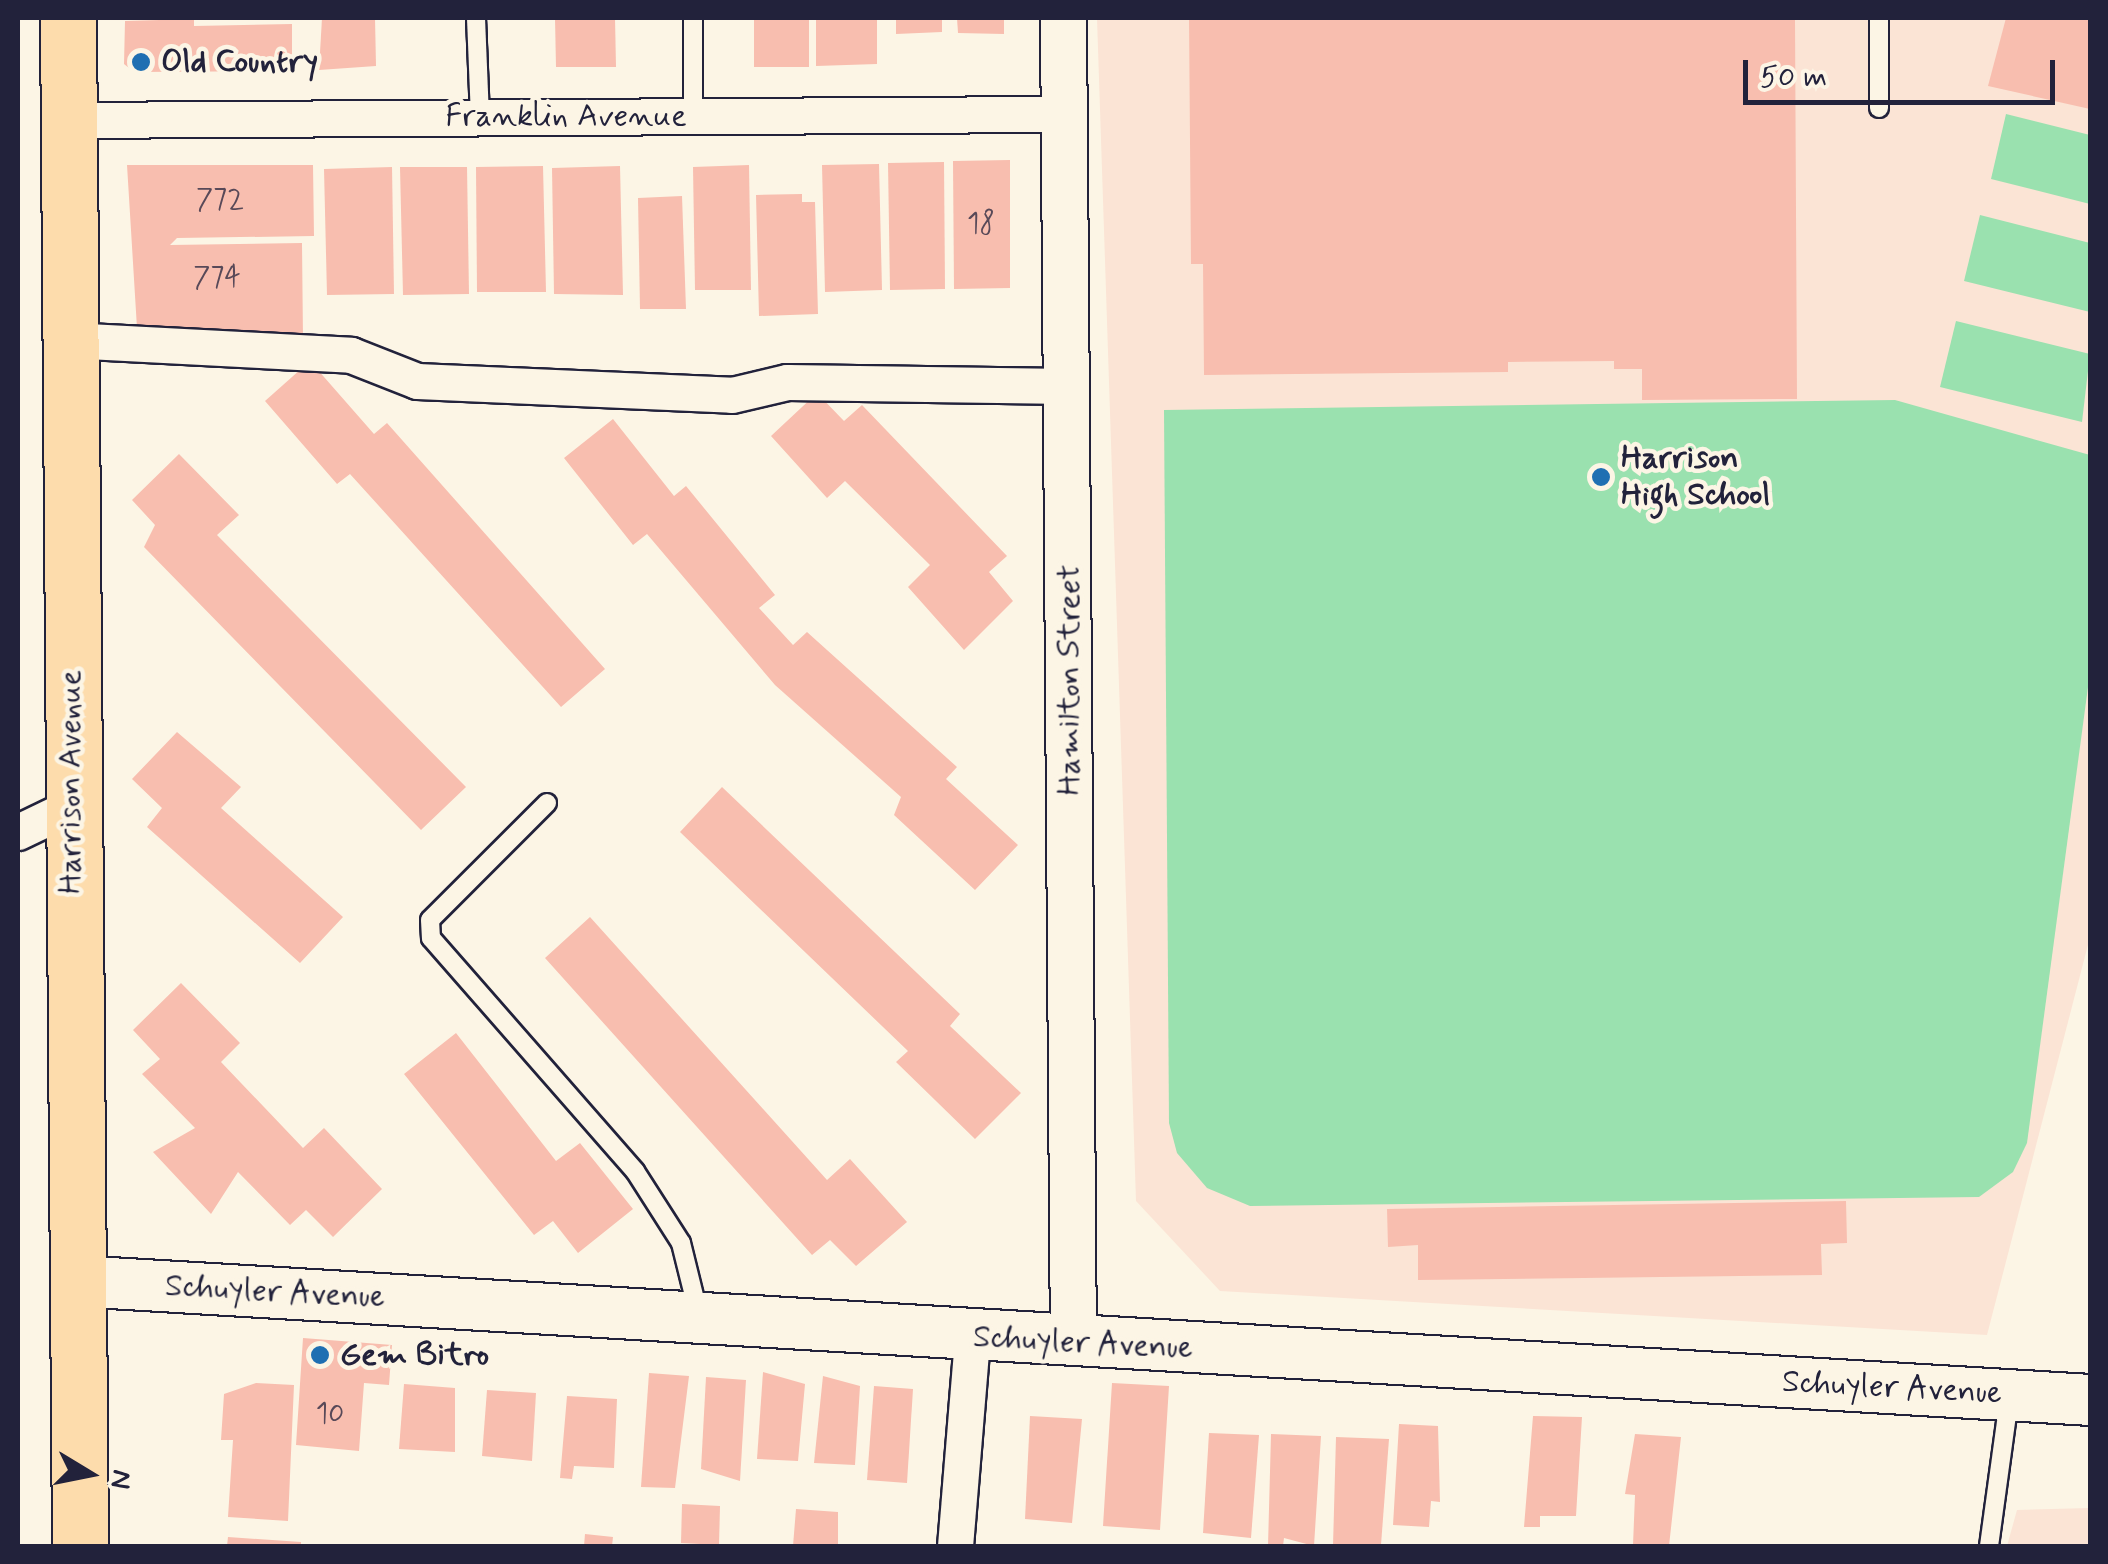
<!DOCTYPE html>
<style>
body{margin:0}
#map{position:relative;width:2108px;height:1564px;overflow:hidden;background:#fcf5e5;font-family:Mynerve,sans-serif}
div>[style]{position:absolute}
.built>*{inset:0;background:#fbe4d5}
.green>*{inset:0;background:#9ae1af}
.building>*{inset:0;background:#f8beaf}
.roads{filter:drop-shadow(2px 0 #22223b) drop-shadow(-2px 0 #22223b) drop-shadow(0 2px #22223b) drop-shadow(0 -2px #22223b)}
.service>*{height:18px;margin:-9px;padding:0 9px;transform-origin:9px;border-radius:9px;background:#fcf5e5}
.minor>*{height:35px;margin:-17.5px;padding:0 17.5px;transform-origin:17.5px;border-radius:17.5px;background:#fcf5e5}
.tertiary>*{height:45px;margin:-22.5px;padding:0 22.5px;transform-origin:22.5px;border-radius:22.5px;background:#fcf5e5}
.secondary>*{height:50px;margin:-25px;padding:0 25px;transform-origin:25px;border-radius:25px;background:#fcf5e5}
.primary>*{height:55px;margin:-27.5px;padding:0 27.5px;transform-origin:27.5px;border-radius:27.5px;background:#fddcac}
.dots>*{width:28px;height:28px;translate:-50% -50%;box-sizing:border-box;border:5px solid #fcf5e5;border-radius:50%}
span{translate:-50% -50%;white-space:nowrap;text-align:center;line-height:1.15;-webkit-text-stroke:9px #fcf5e5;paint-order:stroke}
.number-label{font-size:28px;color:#584958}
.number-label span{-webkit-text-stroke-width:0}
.poi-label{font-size:32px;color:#22223b;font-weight:700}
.left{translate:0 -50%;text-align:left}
.street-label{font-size:32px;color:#22223b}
.frame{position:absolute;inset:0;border:20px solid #22223b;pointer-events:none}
.north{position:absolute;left:40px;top:1424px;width:100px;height:100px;-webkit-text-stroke:8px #fcf5e5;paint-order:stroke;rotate:100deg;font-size:28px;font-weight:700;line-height:40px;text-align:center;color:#22223b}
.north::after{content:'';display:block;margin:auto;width:35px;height:45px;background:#22223b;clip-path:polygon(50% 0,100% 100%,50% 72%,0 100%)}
.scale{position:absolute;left:1743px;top:60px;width:312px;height:45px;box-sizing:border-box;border:5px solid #22223b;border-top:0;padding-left:12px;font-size:30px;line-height:35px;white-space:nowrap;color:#22223b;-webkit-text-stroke:8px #fcf5e5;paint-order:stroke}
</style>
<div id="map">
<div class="built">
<div style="clip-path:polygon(1097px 18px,2090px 18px,2090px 937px,1987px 1335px,1220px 1291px,1136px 1201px)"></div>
<div style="clip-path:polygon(2090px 1508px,2090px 1546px,2007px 1546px,2017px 1510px)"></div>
</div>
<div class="green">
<div style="clip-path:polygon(2006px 114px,2090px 135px,2090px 204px,1991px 179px)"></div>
<div style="clip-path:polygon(1980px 215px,2090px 243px,2090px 312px,1964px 281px)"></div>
<div style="clip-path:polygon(1956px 321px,2090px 354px,2082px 422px,1940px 387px)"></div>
<div style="clip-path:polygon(1895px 400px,2090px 455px,2090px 672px,2027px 1143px,2013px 1172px,1979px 1197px,1250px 1206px,1207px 1188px,1177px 1153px,1169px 1123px,1164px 410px)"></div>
</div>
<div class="building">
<div style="clip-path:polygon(322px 18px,375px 18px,376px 66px,319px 70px)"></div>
<div style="clip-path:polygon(555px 18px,615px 18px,616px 67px,556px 67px)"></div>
<div style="clip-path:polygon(754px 18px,809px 18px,809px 67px,754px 67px)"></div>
<div style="clip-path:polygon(816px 18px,877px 18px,877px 64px,816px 66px)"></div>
<div style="clip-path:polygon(896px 18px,942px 18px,942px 32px,896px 34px)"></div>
<div style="clip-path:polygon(957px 18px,1004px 18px,1004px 34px,958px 33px)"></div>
<div style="clip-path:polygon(1189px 18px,1795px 18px,1797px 399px,1642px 400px,1642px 369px,1614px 369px,1614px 361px,1508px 362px,1508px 372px,1204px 375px,1203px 264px,1191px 264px)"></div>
<div style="clip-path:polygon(2006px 18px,2090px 19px,2090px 109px,1988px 86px)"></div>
<div style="clip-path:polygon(194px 19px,194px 26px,292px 24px,292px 71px,134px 72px,124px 64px,125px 21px)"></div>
<div style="clip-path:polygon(1010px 160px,1010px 288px,954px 289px,953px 161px)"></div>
<div style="clip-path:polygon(944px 162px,945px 289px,890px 290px,888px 163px)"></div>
<div style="clip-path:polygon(879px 164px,882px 290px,825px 292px,822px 165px)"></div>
<div style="clip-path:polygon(127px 165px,313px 165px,314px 236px,177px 238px,170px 245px,302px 243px,303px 338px,137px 328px)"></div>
<div style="clip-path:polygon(749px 165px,751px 290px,695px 290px,693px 167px)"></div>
<div style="clip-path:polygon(543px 166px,546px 292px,477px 292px,476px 167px)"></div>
<div style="clip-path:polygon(620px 166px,623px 295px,554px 294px,552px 168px)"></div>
<div style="clip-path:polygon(392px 167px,394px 294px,327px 295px,324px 169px)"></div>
<div style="clip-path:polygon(400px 167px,467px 167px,469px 294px,403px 295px)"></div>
<div style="clip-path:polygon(802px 194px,802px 202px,815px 202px,818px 314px,759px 316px,756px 195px)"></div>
<div style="clip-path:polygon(682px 196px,686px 309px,640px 309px,638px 198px)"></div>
<div style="clip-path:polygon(310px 361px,374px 434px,387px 423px,605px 669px,561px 707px,350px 474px,337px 484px,265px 401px)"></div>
<div style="clip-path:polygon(817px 393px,844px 421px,862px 405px,1007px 556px,989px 572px,1013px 601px,964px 650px,908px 587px,930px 565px,845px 481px,827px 498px,771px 436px)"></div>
<div style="clip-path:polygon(613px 419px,674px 496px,686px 486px,775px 595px,759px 608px,793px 645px,807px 632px,957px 767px,946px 779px,1018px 845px,975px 890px,894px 815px,901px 797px,775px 685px,647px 534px,633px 545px,564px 458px)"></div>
<div style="clip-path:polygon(179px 454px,239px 515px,217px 535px,466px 787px,421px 830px,144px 547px,155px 525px,132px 500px)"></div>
<div style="clip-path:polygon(177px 732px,241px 787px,221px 808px,343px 917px,300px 963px,147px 827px,162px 808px,132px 779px)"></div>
<div style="clip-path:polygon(722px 787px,960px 1014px,950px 1026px,1021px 1093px,975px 1139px,896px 1062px,908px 1051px,680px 832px)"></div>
<div style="clip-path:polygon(590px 917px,827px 1180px,850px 1159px,907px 1222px,856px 1266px,830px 1240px,812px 1255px,545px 958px)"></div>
<div style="clip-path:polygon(181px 983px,240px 1043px,221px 1062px,303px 1148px,324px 1128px,382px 1189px,333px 1237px,306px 1210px,290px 1225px,238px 1172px,211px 1214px,153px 1152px,195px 1128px,142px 1074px,160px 1059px,133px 1030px)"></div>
<div style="clip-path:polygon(456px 1033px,556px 1161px,580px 1143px,633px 1209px,578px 1253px,553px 1221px,534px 1235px,404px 1074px)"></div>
<div style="clip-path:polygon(1846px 1201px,1847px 1243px,1821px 1244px,1822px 1275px,1418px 1280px,1418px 1245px,1388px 1247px,1387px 1209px)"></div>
<div style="clip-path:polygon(303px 1338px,392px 1345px,389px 1385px,364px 1383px,359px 1451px,296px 1445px)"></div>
<div style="clip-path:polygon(763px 1372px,805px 1384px,798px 1461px,757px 1459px)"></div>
<div style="clip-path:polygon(649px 1373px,689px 1376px,675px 1488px,641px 1487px)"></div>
<div style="clip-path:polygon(823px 1376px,860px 1386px,855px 1465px,814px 1463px)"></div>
<div style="clip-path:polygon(706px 1377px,746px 1380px,740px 1481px,701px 1469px)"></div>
<div style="clip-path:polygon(256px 1383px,294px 1385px,288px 1521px,228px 1517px,233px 1440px,221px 1440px,224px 1394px)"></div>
<div style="clip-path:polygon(1112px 1383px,1169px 1386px,1160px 1530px,1103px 1526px)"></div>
<div style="clip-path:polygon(404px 1384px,455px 1388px,455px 1452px,399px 1449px)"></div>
<div style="clip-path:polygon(874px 1386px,913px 1389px,907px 1483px,867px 1480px)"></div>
<div style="clip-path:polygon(487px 1390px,536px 1393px,532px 1461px,482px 1456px)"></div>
<div style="clip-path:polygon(567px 1396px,617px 1399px,614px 1468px,574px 1466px,572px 1479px,560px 1478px)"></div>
<div style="clip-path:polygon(1030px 1416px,1082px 1419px,1072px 1523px,1025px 1519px)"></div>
<div style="clip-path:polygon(1533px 1416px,1582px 1417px,1576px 1516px,1540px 1516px,1540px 1527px,1524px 1527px)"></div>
<div style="clip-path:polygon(1399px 1424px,1438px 1426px,1440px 1502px,1431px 1501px,1429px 1527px,1393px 1525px)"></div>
<div style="clip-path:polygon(1209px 1433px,1259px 1435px,1251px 1538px,1203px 1533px)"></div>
<div style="clip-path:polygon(1271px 1434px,1321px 1436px,1314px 1546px,1284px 1538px,1283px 1546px,1268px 1546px)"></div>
<div style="clip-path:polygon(1635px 1434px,1681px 1437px,1669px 1546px,1633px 1545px,1635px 1495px,1625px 1494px)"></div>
<div style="clip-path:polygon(1336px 1437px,1389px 1439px,1381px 1545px,1333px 1546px)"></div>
<div style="clip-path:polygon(682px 1504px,720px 1506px,719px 1545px,681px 1543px)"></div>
<div style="clip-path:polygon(796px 1509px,838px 1512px,838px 1546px,793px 1546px)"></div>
<div style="clip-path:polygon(585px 1534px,613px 1537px,612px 1546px,584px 1546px)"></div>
<div style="clip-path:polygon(228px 1537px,301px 1542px,301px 1546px,227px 1546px)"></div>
</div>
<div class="roads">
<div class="service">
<div style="left:476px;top:18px;width:98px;rotate:87.7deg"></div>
<div style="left:1879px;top:18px;width:90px;rotate:90deg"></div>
<div style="left:693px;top:115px;width:97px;rotate:-90deg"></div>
<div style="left:547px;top:803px;width:165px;rotate:135deg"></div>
<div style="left:430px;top:920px;width:18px;rotate:87deg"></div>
<div style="left:431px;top:938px;width:310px;rotate:48.8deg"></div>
<div style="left:635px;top:1171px;width:85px;rotate:57.4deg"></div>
<div style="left:681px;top:1243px;width:75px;rotate:76.1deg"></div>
<div style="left:1989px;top:1546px;width:147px;rotate:-82.2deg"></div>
</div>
<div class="minor">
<div style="left:68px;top:120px;width:996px;rotate:-0.35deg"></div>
<div style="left:68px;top:340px;width:283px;rotate:3deg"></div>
<div style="left:351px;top:355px;width:71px;rotate:21.5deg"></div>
<div style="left:417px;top:381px;width:315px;rotate:2.5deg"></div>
<div style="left:732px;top:395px;width:57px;rotate:-13.3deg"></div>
<div style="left:787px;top:382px;width:282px;rotate:0.8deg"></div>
<div style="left:18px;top:832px;width:58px;rotate:-25.7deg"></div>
<div style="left:955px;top:1546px;width:209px;rotate:-85.3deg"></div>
</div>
<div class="tertiary">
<div style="left:1063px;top:18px;width:1324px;rotate:89.57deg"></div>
</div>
<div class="secondary">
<div style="left:76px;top:1281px;width:2018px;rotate:3.38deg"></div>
</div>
<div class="primary">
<div style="left:68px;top:18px;width:1528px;rotate:89.55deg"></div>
</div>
</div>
<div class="dots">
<div style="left:141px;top:62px;background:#1f6fb2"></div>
<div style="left:1601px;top:477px;background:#1f6fb2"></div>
<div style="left:320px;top:1355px;background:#1f6fb2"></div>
</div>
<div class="number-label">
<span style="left:220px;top:201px">772</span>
<span style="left:981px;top:225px">18</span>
<span style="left:217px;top:279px">774</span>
<span style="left:330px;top:1415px">10</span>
</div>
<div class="poi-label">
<span class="left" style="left:161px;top:62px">Old Country</span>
<span class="left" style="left:1621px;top:477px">Harrison<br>High School</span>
<span class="left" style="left:340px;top:1355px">Gem Bitro</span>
</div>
<div class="street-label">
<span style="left:566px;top:116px">Franklin Avenue</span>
<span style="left:1070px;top:680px;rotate:-90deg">Hamilton Street</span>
<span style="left:71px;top:782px;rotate:-90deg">Harrison Avenue</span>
<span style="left:275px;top:1292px;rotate:3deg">Schuyler Avenue</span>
<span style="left:1083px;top:1343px;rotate:3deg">Schuyler Avenue</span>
<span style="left:1892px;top:1388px;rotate:3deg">Schuyler Avenue</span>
</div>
<div class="frame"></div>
<div class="north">N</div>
<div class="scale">50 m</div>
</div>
